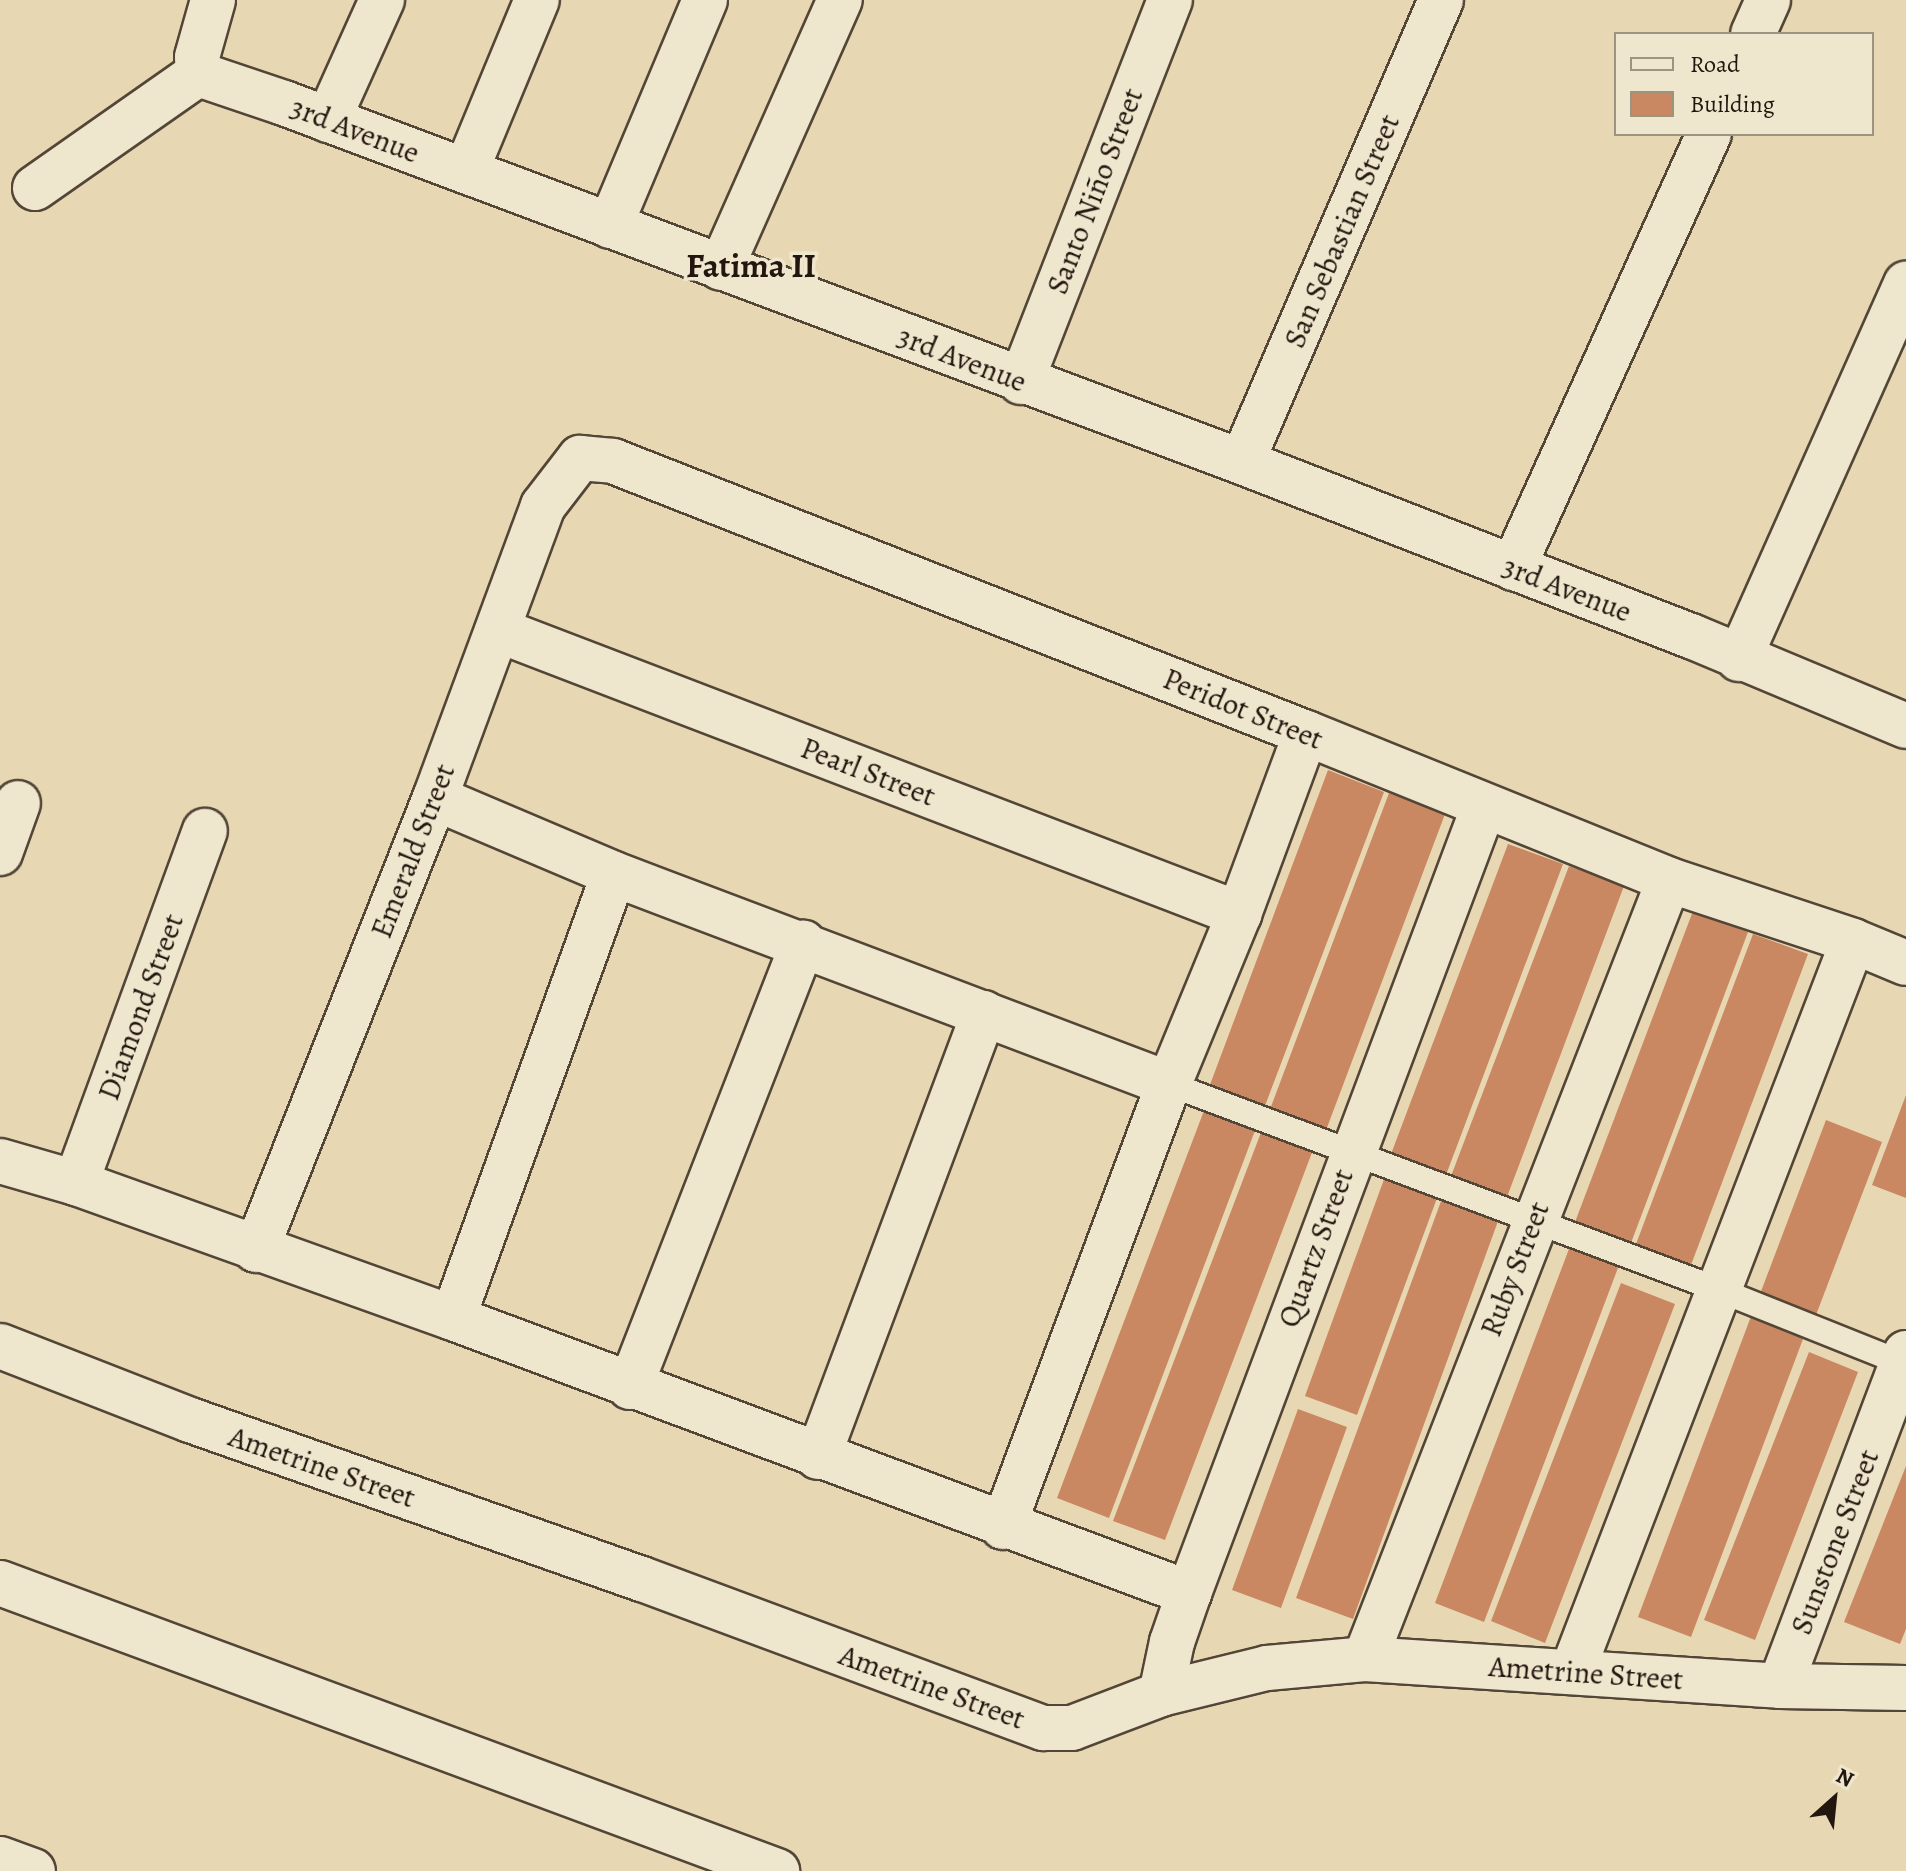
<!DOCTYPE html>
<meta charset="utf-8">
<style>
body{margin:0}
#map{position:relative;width:1906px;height:1871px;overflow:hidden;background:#e7d8b3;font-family:Alegreya,serif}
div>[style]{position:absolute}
.building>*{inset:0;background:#c98861}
.roads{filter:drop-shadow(2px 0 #534637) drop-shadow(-2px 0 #534637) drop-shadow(0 2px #534637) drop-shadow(0 -2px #534637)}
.lane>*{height:24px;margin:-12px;padding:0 12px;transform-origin:12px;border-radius:12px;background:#efe6ce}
.street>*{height:44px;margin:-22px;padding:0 22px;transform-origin:22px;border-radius:22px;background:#efe6ce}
span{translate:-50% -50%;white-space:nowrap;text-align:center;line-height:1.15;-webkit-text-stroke:7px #efe6ce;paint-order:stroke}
.street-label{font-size:30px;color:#22160e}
.quarter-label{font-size:34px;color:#22160e;font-weight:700}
.legend{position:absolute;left:1614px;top:32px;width:260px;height:104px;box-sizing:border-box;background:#efe6ce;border:2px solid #9d9381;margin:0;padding:10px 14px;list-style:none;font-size:24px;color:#22160e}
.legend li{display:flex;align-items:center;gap:16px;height:40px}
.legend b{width:40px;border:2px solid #9d9381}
.north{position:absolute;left:1794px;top:1759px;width:80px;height:80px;-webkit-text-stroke:6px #efe6ce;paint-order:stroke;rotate:27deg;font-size:22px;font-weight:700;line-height:32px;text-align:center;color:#22160e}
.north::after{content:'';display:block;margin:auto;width:28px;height:36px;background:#22160e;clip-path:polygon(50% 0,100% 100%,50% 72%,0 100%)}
</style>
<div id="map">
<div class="building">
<div style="clip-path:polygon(1328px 770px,1384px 792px,1263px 1111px,1208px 1090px)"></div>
<div style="clip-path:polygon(1389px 793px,1445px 814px,1325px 1133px,1269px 1112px)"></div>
<div style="clip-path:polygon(1508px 844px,1563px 864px,1443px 1183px,1388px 1162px)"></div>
<div style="clip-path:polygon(1569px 866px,1624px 886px,1504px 1205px,1448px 1184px)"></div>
<div style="clip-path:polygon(1693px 911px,1748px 932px,1628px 1251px,1572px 1230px)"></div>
<div style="clip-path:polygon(1753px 934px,1808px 954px,1688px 1273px,1633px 1252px)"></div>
<div style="clip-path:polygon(1906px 1095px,1906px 1198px,1872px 1185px)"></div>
<div style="clip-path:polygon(1208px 1100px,1259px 1120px,1109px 1518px,1057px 1498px)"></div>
<div style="clip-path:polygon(1826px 1120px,1882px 1142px,1816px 1315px,1760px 1294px)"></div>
<div style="clip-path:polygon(1265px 1122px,1316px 1142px,1165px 1540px,1113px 1521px)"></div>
<div style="clip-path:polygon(1387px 1171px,1440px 1190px,1357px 1415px,1305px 1396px)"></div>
<div style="clip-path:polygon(1444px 1193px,1501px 1213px,1353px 1619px,1296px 1598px)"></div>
<div style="clip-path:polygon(1572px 1241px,1621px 1260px,1484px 1622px,1435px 1603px)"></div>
<div style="clip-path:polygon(1621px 1283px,1675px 1304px,1545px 1643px,1491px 1621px)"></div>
<div style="clip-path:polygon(1753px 1311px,1806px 1331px,1691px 1637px,1638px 1617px)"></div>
<div style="clip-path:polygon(1809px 1352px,1858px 1372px,1755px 1640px,1704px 1620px)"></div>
<div style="clip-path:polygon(1298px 1409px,1347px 1427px,1281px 1608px,1232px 1590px)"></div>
<div style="clip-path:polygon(1906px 1466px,1906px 1629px,1900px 1644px,1844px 1622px)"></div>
</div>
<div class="roads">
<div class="lane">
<div style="left:1169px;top:1084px;width:585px;rotate:20.51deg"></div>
<div style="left:1717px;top:1289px;width:199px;rotate:21.8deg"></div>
</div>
<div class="street">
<div style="left:1753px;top:34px;width:37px;rotate:-66deg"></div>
<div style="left:198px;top:74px;width:17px;rotate:-93deg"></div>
<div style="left:197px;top:57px;width:59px;rotate:-74.3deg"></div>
<div style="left:328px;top:120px;width:132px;rotate:-65.8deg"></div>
<div style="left:466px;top:171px;width:185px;rotate:-67.5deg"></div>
<div style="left:35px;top:188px;width:199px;rotate:-35deg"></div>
<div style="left:198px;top:74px;width:91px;rotate:18.6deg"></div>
<div style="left:284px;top:103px;width:1023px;rotate:20.54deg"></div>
<div style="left:1242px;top:462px;width:482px;rotate:21.2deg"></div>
<div style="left:1691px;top:636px;width:233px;rotate:22.7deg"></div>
<div style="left:610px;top:226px;width:245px;rotate:-67.2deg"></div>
<div style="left:721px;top:268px;width:293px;rotate:-66.1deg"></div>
<div style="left:1021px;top:382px;width:410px;rotate:-68.7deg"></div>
<div style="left:1242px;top:462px;width:503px;rotate:-66.7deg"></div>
<div style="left:1513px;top:568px;width:476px;rotate:-65.7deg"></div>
<div style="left:498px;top:630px;width:794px;rotate:20.97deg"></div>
<div style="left:1739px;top:659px;width:411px;rotate:-66deg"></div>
<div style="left:435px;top:798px;width:194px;rotate:23deg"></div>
<div style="left:614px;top:874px;width:593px;rotate:20.73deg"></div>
<div style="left:0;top:853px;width:53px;rotate:-70.2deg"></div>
<div style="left:0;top:1161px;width:79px;rotate:16.1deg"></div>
<div style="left:76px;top:1183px;width:400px;rotate:19.7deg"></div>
<div style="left:453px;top:1318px;width:786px;rotate:20.49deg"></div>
<div style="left:76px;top:1183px;width:375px;rotate:-69.9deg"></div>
<div style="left:256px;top:1250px;width:486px;rotate:-68.4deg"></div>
<div style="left:435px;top:798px;width:311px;rotate:-69.7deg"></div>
<div style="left:543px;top:506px;width:61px;rotate:-52.4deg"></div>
<div style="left:580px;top:458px;width:33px;rotate:5deg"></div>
<div style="left:613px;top:461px;width:744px;rotate:21.43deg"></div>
<div style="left:1306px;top:733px;width:392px;rotate:22deg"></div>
<div style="left:1669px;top:880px;width:194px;rotate:18.3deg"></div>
<div style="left:1853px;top:941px;width:57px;rotate:22.5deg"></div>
<div style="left:453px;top:1318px;width:472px;rotate:-70.1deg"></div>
<div style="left:0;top:1346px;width:204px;rotate:21.3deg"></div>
<div style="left:190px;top:1420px;width:479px;rotate:19.4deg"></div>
<div style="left:642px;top:1579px;width:428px;rotate:20.4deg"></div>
<div style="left:1043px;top:1728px;width:29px"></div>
<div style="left:1072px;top:1728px;width:95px;rotate:-20.9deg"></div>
<div style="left:1161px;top:1694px;width:109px;rotate:-13.8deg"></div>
<div style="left:1267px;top:1668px;width:98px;rotate:-5.2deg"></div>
<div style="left:1365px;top:1659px;width:416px;rotate:3.7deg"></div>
<div style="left:1780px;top:1686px;width:126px;rotate:0.9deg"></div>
<div style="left:630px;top:1387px;width:477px;rotate:-68.7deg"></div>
<div style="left:818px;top:1457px;width:474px;rotate:-69.5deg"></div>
<div style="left:1003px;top:1527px;width:473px;rotate:-69.5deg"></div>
<div style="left:1169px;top:1084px;width:184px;rotate:-67.6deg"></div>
<div style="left:1239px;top:914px;width:193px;rotate:-69.7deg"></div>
<div style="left:0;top:1583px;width:829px;rotate:20.34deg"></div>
<div style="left:1365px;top:1659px;width:836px;rotate:-68.68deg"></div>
<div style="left:1572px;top:1672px;width:783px;rotate:-68.97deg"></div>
<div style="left:1780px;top:1686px;width:356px;rotate:-69.3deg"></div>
<div style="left:1161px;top:1694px;width:53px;rotate:-78.1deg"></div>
<div style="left:1172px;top:1642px;width:52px;rotate:-70.9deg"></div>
<div style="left:1189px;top:1593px;width:840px;rotate:-69.45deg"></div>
<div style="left:0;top:1859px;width:35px;rotate:20deg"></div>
</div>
</div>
<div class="street-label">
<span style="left:355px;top:130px;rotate:21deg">3rd Avenue</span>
<span style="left:1095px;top:191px;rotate:-69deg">Santo Niño Street</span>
<span style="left:1342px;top:231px;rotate:-67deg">San Sebastian Street</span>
<span style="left:962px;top:359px;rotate:21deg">3rd Avenue</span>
<span style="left:1567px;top:589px;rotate:21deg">3rd Avenue</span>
<span style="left:1243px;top:709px;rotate:22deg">Peridot Street</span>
<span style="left:868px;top:772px;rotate:21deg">Pearl Street</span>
<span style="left:413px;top:851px;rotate:-69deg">Emerald Street</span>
<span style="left:141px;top:1007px;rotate:-70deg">Diamond Street</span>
<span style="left:1316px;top:1248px;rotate:-70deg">Quartz Street</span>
<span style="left:1515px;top:1269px;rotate:-69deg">Ruby Street</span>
<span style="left:322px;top:1467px;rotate:19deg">Ametrine Street</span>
<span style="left:1835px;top:1542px;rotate:-69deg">Sunstone Street</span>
<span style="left:1586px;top:1673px;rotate:4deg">Ametrine Street</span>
<span style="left:932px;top:1687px;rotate:20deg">Ametrine Street</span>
</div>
<div class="quarter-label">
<span style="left:751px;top:266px">Fatima II</span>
</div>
<ul class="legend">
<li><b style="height:10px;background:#efe6ce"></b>Road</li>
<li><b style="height:22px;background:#c98861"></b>Building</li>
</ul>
<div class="north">N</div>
</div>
